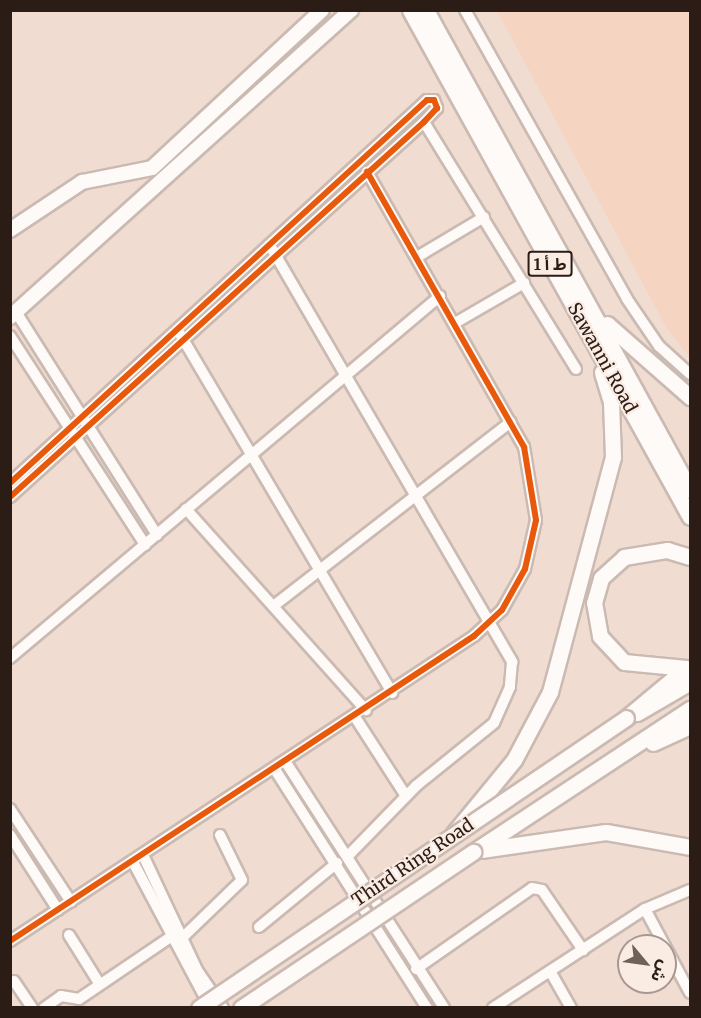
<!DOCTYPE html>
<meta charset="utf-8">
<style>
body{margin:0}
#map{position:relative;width:701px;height:1018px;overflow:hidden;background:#f0dcd1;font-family:Merriweather,"Noto Sans Arabic",serif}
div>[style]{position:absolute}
.built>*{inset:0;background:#f6d4c2}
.roads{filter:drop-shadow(2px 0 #cabab2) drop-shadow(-2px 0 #cabab2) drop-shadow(0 2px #cabab2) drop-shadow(0 -2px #cabab2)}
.minor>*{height:10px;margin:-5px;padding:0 5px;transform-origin:5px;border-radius:5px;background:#fdfaf8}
.major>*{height:14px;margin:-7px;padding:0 7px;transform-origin:7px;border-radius:7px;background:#fdfaf8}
.highway>*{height:15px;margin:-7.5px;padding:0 7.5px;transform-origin:7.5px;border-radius:7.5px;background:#fdfaf8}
.bridges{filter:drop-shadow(2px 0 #cabab2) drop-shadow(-2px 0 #cabab2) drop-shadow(0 2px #cabab2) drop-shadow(0 -2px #cabab2)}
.highway-bridge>*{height:15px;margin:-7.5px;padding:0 7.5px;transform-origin:7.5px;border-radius:7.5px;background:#fdfaf8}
.cycleway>*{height:6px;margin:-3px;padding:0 3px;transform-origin:3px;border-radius:3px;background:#e8590c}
span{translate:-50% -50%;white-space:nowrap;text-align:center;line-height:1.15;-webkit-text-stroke:4.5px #faebe3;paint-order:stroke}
.shield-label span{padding:2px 4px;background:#faebe3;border:2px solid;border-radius:4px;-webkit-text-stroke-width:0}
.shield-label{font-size:16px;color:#2b1d16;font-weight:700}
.street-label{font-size:18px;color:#2b1d16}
.frame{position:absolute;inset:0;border:12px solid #2b1d16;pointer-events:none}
.north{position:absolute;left:617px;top:934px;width:60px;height:60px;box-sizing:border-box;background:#faebe3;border:2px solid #a79991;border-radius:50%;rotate:119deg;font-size:16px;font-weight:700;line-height:24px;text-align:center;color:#2b1d16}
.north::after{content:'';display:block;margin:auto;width:21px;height:27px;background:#706057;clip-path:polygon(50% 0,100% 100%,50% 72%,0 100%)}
</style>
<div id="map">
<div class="built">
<div style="clip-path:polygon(497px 11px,690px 11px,690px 358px,666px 327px)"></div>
</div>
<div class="roads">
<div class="minor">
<div style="left:465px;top:10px;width:331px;rotate:60.7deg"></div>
<div style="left:627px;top:299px;width:57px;rotate:55.8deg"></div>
<div style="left:659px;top:346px;width:42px;rotate:42.1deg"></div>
<div style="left:424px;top:122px;width:290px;rotate:58.4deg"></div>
<div style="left:272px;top:249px;width:478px;rotate:59.8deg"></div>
<div style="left:512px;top:662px;width:25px;rotate:95deg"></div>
<div style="left:510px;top:687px;width:39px;rotate:114deg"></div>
<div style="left:494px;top:723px;width:100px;rotate:141.1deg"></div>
<div style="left:416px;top:786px;width:98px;rotate:134.2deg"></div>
<div style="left:417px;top:257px;width:78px;rotate:-30.8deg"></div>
<div style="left:16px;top:312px;width:264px;rotate:57.7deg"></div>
<div style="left:455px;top:323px;width:80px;rotate:-30.1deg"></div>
<div style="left:180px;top:334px;width:417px;rotate:59.4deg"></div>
<div style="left:10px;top:336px;width:249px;rotate:57.1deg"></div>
<div style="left:10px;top:483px;width:566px;rotate:-42.57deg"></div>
<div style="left:427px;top:100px;width:7px"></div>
<div style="left:434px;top:100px;width:9px;rotate:69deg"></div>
<div style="left:437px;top:108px;width:19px;rotate:133deg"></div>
<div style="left:424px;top:122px;width:559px;rotate:137.83deg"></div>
<div style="left:186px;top:509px;width:270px;rotate:48.2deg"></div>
<div style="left:276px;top:604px;width:297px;rotate:-37.8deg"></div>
<div style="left:10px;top:658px;width:562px;rotate:-40.09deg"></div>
<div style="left:355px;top:717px;width:94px;rotate:57.2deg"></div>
<div style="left:285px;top:761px;width:294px;rotate:57.2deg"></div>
<div style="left:274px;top:768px;width:285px;rotate:57.5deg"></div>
<div style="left:10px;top:809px;width:111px;rotate:56.7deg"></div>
<div style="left:10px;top:835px;width:89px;rotate:57.4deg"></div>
<div style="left:143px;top:855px;width:127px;rotate:64.8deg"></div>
<div style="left:197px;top:970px;width:46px;rotate:55.6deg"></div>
<div style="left:133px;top:862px;width:164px;rotate:62deg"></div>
<div style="left:645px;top:909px;width:95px;rotate:61.8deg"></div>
<div style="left:259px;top:927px;width:101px;rotate:-39.4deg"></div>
<div style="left:69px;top:935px;width:57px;rotate:58deg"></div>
<div style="left:182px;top:938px;width:83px;rotate:-44deg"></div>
<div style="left:242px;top:880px;width:50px;rotate:-116.1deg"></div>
<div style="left:10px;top:941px;width:555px;rotate:-33.32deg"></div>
<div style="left:474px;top:636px;width:38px;rotate:-43deg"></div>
<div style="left:502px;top:610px;width:47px;rotate:-60.7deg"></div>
<div style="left:525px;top:569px;width:50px;rotate:-77.3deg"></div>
<div style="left:536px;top:520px;width:74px;rotate:-99.3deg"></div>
<div style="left:524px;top:447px;width:317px;rotate:-119.7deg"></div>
<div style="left:416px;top:969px;width:141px;rotate:-34.9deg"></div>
<div style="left:532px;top:888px;width:10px;rotate:11deg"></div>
<div style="left:542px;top:890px;width:73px;rotate:55.7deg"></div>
<div style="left:550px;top:971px;width:43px;rotate:60.4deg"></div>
<div style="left:14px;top:981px;width:32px;rotate:56deg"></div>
<div style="left:44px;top:1008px;width:21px;rotate:-35deg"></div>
<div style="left:61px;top:996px;width:18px;rotate:9deg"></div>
<div style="left:79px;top:999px;width:109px;rotate:-34.1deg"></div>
<div style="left:493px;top:1008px;width:181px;rotate:-33.1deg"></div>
<div style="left:645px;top:909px;width:49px;rotate:-22.9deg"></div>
</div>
<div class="major">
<div style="left:10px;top:230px;width:87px;rotate:-33.7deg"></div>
<div style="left:82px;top:182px;width:71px;rotate:-11.3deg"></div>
<div style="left:152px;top:168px;width:232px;rotate:-42.9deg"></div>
<div style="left:10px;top:317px;width:459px;rotate:-42deg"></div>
</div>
<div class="highway">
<div style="left:410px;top:10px;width:579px;rotate:61.09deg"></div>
<div style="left:426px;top:10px;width:548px;rotate:61.19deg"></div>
<div style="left:607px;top:324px;width:111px;rotate:41.3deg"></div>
<div style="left:686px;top:668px;width:62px;rotate:-174.5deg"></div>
<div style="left:624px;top:662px;width:35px;rotate:-133deg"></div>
<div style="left:600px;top:636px;width:34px;rotate:-100deg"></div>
<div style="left:594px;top:603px;width:26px;rotate:-74deg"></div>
<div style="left:601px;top:578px;width:31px;rotate:-42deg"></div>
<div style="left:624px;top:557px;width:44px;rotate:-9.2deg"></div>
<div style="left:667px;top:550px;width:24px;rotate:17deg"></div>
<div style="left:637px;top:713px;width:61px;rotate:-30.3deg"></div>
<div style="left:626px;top:718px;width:78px;rotate:-39.8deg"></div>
<div style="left:653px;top:743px;width:41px;rotate:-24.7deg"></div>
<div style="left:454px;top:833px;width:94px;rotate:-50.6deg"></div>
<div style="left:514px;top:760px;width:77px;rotate:-62.1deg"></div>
<div style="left:550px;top:692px;width:243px;rotate:-75deg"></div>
<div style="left:613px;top:457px;width:55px;rotate:-92.1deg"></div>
<div style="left:611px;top:402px;width:31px;rotate:-107deg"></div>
<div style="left:481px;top:850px;width:126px;rotate:-8.2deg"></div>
<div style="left:606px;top:832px;width:85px;rotate:10.1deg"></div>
<div style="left:473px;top:852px;width:260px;rotate:-33.4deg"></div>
</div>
</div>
<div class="bridges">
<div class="highway-bridge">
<div style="left:199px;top:1008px;width:516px;rotate:-34.18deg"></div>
<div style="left:241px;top:1008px;width:280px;rotate:-33.9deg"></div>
</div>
</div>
<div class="cycleway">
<div style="left:10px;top:483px;width:566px;rotate:-42.57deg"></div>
<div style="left:427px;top:100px;width:7px"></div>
<div style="left:434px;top:100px;width:9px;rotate:69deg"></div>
<div style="left:437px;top:108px;width:19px;rotate:133deg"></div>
<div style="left:424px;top:122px;width:559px;rotate:137.83deg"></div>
<div style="left:10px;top:941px;width:555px;rotate:-33.32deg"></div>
<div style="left:474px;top:636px;width:38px;rotate:-43deg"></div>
<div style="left:502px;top:610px;width:47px;rotate:-60.7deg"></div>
<div style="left:525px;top:569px;width:50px;rotate:-77.3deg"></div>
<div style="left:536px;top:520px;width:74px;rotate:-99.3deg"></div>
<div style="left:524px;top:447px;width:317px;rotate:-119.7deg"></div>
</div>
<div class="shield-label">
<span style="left:550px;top:264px">ط أ 1</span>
</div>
<div class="street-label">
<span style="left:602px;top:358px;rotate:61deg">Sawanni Road</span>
<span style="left:413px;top:863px;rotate:-34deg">Third Ring Road</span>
</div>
<div class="frame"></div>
<div class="north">ش</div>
</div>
